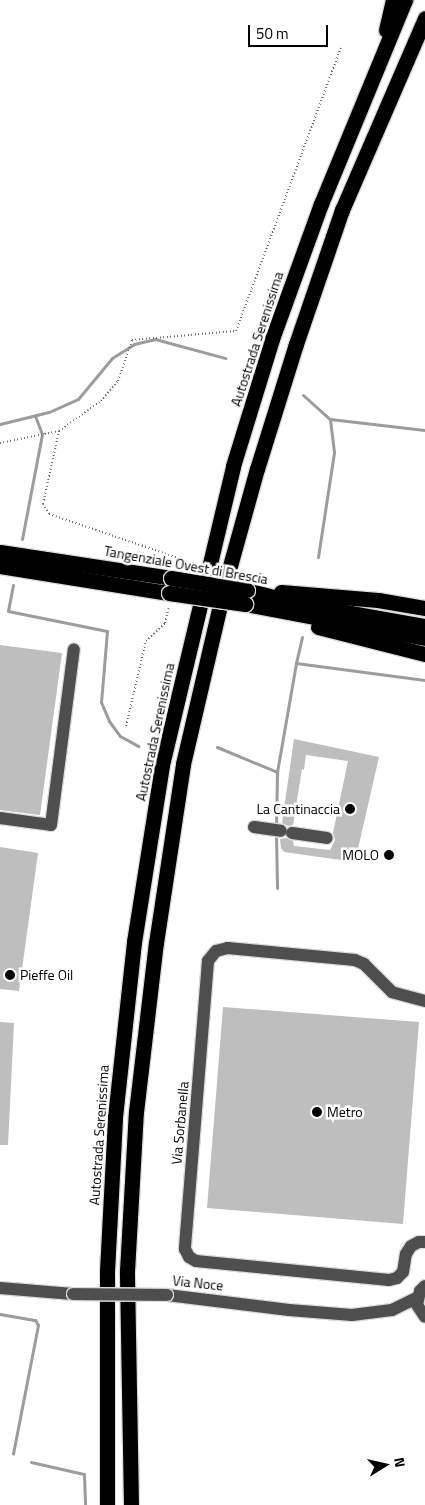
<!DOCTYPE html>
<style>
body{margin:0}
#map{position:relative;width:425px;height:1505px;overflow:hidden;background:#fff;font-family:"Titillium Web",sans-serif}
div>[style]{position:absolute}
.stream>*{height:3px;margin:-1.5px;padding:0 1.5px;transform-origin:1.5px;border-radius:1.5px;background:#9c9c9c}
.building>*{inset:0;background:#bebebe}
.path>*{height:2px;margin-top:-1px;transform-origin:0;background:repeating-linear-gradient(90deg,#707070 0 1px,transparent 0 3.5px)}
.roads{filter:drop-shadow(1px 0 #dbdbdb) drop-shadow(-1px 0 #dbdbdb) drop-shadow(0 1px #dbdbdb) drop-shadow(0 -1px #dbdbdb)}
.minor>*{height:12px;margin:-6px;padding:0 6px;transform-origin:6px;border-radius:6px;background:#4e4e4e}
.highway>*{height:15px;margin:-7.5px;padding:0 7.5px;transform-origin:7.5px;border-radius:7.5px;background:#000}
.bridges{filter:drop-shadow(1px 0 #dbdbdb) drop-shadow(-1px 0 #dbdbdb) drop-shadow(0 1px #dbdbdb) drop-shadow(0 -1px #dbdbdb)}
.minor-bridge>*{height:12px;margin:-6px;padding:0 6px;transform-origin:6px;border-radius:6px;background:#4e4e4e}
.highway-bridge>*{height:15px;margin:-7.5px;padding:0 7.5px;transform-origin:7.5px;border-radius:7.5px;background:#000}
.dots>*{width:14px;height:14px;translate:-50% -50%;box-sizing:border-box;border:2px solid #fff;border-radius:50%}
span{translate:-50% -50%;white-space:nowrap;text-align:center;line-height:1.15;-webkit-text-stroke:5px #fff;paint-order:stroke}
.street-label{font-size:14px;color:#000}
.poi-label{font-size:14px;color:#000}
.right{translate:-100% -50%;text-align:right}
.left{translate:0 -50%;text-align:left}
.north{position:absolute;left:360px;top:1440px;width:50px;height:50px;-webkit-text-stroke:4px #fff;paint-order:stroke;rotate:80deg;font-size:14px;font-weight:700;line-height:20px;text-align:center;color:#000}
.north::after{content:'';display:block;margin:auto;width:18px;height:22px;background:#000;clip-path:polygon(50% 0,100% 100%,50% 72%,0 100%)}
.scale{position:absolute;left:248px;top:25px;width:80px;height:22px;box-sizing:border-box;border:2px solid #000;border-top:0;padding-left:6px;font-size:15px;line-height:18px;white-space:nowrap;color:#000;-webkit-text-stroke:4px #fff;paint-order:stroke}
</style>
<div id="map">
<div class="stream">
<div style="left:303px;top:395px;width:36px;rotate:42deg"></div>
<div style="left:330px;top:419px;width:96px;rotate:6.6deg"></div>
<div style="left:0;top:424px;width:50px;rotate:-13.8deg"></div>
<div style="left:49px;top:412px;width:32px;rotate:-24deg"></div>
<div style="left:78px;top:399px;width:53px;rotate:-50.3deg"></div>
<div style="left:112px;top:358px;width:26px;rotate:-32deg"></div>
<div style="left:134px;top:344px;width:22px;rotate:-13deg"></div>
<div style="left:155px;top:339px;width:73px;rotate:15.2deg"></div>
<div style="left:22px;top:539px;width:107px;rotate:-79.2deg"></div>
<div style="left:42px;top:434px;width:19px;rotate:-111deg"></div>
<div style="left:318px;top:557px;width:106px;rotate:-81.3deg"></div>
<div style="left:334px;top:452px;width:33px;rotate:-97deg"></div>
<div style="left:13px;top:585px;width:26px;rotate:101deg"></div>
<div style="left:8px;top:611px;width:101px;rotate:11.4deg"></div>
<div style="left:107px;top:631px;width:71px;rotate:94.8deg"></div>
<div style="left:101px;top:702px;width:21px;rotate:67deg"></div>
<div style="left:109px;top:721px;width:19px;rotate:54deg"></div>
<div style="left:120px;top:736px;width:21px;rotate:29deg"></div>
<div style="left:302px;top:637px;width:27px;rotate:103deg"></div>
<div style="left:296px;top:663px;width:130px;rotate:7.5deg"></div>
<div style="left:217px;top:747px;width:65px;rotate:22.6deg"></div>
<div style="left:277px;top:772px;width:55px;rotate:91deg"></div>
<div style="left:277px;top:772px;width:111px;rotate:-80.1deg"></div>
<div style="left:276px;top:834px;width:54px;rotate:88.9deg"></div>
<div style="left:0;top:1314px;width:36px;rotate:10deg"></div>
<div style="left:35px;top:1320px;width:6px;rotate:59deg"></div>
<div style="left:38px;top:1325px;width:131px;rotate:101deg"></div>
<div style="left:31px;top:1462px;width:54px;rotate:12.8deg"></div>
<div style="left:84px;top:1474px;width:31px;rotate:88deg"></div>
</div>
<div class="building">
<div style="clip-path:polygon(0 645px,62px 653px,40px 815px,0 810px)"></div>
<div style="clip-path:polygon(294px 739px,379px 757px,355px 862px,284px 852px,281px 848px,280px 839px,286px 838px,293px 841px,294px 846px,330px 850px,335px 840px,333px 833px,348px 761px,306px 755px,304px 770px,302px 769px,293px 825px,288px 826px,282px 823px)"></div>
<div style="clip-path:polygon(0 847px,38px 853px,19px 991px,0 989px)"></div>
<div style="clip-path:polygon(223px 1007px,419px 1022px,403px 1224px,207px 1208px)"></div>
<div style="clip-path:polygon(0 1022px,14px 1023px,8px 1145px,0 1145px)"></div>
</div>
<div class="path">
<div style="left:59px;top:431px;width:75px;rotate:102.4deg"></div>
<div style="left:43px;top:504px;width:12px;rotate:59deg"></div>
<div style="left:49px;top:514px;width:139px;rotate:18.8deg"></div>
<div style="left:181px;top:559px;width:7px;rotate:106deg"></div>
<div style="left:0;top:443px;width:60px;rotate:-11.5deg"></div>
<div style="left:59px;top:431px;width:52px;rotate:-35.5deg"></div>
<div style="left:101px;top:401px;width:26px;rotate:-50deg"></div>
<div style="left:118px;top:381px;width:43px;rotate:-71.1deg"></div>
<div style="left:132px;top:340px;width:104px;rotate:-4.9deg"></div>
<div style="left:236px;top:331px;width:303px;rotate:-69.7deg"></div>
<div style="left:126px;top:726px;width:87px;rotate:-76.8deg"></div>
<div style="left:146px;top:641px;width:26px;rotate:-43deg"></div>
<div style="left:165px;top:623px;width:16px;rotate:-76deg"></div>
</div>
<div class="roads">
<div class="minor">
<div style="left:0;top:818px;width:51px;rotate:7.8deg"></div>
<div style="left:51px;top:825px;width:177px;rotate:-82.6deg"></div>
<div style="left:254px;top:827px;width:27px;rotate:8deg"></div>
<div style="left:292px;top:833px;width:35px;rotate:8deg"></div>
<div style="left:425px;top:1001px;width:34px;rotate:-165deg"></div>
<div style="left:392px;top:992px;width:40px;rotate:-135deg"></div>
<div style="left:364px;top:964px;width:10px;rotate:-156deg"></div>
<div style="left:355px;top:960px;width:128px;rotate:-174.6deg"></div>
<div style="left:228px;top:948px;width:12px;rotate:166deg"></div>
<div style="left:216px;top:951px;width:13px;rotate:129deg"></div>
<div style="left:208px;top:961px;width:289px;rotate:94.6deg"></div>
<div style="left:185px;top:1249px;width:9px;rotate:63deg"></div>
<div style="left:189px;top:1257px;width:8px;rotate:30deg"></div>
<div style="left:196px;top:1261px;width:194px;rotate:5.6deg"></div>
<div style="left:389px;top:1280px;width:8px;rotate:-14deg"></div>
<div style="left:397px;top:1278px;width:8px;rotate:-45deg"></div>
<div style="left:403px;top:1272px;width:18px;rotate:-81deg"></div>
<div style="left:406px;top:1254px;width:9px;rotate:-58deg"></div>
<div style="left:411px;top:1246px;width:9px;rotate:-27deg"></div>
<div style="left:419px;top:1242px;width:6px"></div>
<div style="left:425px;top:1286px;width:7px;rotate:135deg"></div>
<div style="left:420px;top:1291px;width:14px;rotate:102deg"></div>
<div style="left:417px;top:1305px;width:14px;rotate:56deg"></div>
<div style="left:0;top:1288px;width:73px;rotate:4.7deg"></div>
<div style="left:167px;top:1295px;width:123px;rotate:7deg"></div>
<div style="left:289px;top:1310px;width:63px;rotate:4.5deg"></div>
<div style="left:352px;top:1315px;width:40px;rotate:-7.1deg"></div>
<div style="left:392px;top:1310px;width:28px;rotate:-26deg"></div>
</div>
<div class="highway">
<div style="left:386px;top:30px;width:31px;rotate:-77deg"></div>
<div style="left:0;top:552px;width:173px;rotate:8.6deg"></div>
<div style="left:0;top:566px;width:171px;rotate:9.1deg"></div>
<div style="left:247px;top:590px;width:55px;rotate:14.8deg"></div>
<div style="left:300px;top:604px;width:127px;rotate:10deg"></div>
<div style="left:281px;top:592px;width:97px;rotate:4.7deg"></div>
<div style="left:378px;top:600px;width:48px;rotate:9.7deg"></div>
<div style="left:245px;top:604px;width:183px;rotate:10.7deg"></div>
<div style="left:318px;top:627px;width:110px;rotate:14.2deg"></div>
<div style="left:107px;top:1505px;width:234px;rotate:-90deg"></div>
<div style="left:107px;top:1271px;width:154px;rotate:-87deg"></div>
<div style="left:115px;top:1117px;width:176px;rotate:-83.8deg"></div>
<div style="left:134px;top:942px;width:179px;rotate:-81deg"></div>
<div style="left:162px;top:765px;width:307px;rotate:-76.6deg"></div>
<div style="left:233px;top:466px;width:133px;rotate:-72.9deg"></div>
<div style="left:272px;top:339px;width:144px;rotate:-70.1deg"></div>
<div style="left:321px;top:204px;width:221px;rotate:-67.6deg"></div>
<div style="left:131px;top:1505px;width:234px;rotate:-91deg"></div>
<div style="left:127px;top:1271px;width:159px;rotate:-86.8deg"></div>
<div style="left:136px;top:1112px;width:170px;rotate:-83.3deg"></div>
<div style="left:156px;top:943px;width:181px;rotate:-81.4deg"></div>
<div style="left:183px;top:764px;width:185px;rotate:-76.9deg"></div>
<div style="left:225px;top:584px;width:119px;rotate:-74.5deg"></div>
<div style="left:257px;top:469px;width:131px;rotate:-72.7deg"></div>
<div style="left:296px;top:344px;width:142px;rotate:-71.1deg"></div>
<div style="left:342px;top:210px;width:209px;rotate:-66.6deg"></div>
</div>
</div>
<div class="bridges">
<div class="minor-bridge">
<div style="left:73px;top:1294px;width:94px;rotate:0.6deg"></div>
</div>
<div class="highway-bridge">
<div style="left:171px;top:578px;width:77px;rotate:9deg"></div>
<div style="left:169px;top:593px;width:77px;rotate:8.2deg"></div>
</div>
</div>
<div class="dots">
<div style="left:350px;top:809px;background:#000"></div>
<div style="left:389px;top:855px;background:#000"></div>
<div style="left:10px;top:975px;background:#000"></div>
<div style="left:317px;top:1112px;background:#000"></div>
</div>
<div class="street-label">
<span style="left:257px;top:339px;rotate:-72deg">Autostrada Serenissima</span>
<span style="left:186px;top:565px;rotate:10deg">Tangenziale Ovest di Brescia</span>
<span style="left:155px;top:732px;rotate:-78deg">Autostrada Serenissima</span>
<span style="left:180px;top:1123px;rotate:-85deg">Via Sorbanella</span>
<span style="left:99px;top:1135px;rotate:-86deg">Autostrada Serenissima</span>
<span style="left:198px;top:1283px;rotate:6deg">Via Noce</span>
</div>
<div class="poi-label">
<span class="right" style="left:340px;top:809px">La Cantinaccia</span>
<span class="right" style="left:379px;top:855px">MOLO</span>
<span class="left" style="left:20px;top:975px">Pieffe Oil</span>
<span class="left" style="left:327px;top:1112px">Metro</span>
</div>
<div class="north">N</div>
<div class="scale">50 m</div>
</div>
